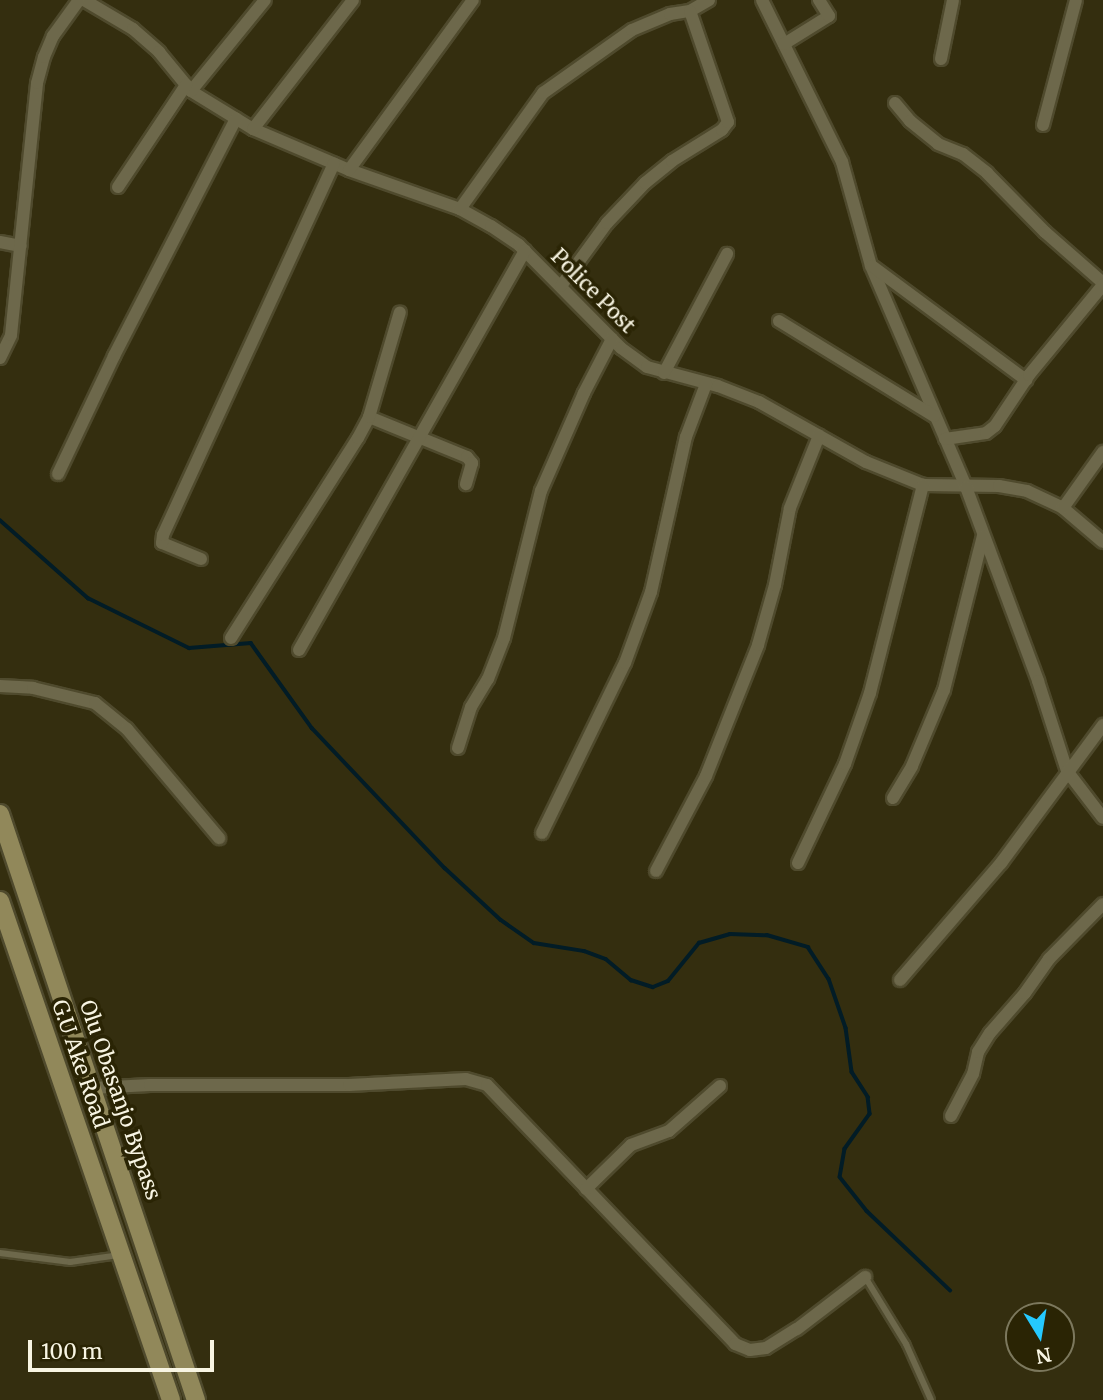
<!DOCTYPE html>
<style>
body{margin:0}
#map{position:relative;width:1103px;height:1400px;overflow:hidden;background:#342e0f;font-family:Merriweather,serif}
div>[style]{position:absolute}
.stream>*{height:3.5px;margin:-1.75px;padding:0 1.75px;transform-origin:1.75px;border-radius:1.75px;background:#021c26}
.roads{filter:drop-shadow(2px 0 #4f4a2d) drop-shadow(-2px 0 #4f4a2d) drop-shadow(0 2px #4f4a2d) drop-shadow(0 -2px #4f4a2d)}
.service>*{height:6px;margin:-3px;padding:0 3px;transform-origin:3px;border-radius:3px;background:#6d684b}
.minor>*{height:12px;margin:-6px;padding:0 6px;transform-origin:6px;border-radius:6px;background:#6d684b}
.secondary>*{height:18px;margin:-9px;padding:0 9px;transform-origin:9px;border-radius:9px;background:#91885a}
span{translate:-50% -50%;white-space:nowrap;text-align:center;line-height:1.15;-webkit-text-stroke:7px #2a2404;paint-order:stroke}
.street-label{font-size:21px;color:#f8f5e3}
.north{position:absolute;left:1005px;top:1302px;width:70px;height:70px;box-sizing:border-box;background:#2a2404;border:2px solid #7c785d;border-radius:50%;rotate:169deg;font-size:19px;font-weight:700;line-height:28px;text-align:center;color:#f8f5e3}
.north::after{content:'';display:block;margin:auto;width:24px;height:32px;background:#25c9fe;clip-path:polygon(50% 0,100% 100%,50% 72%,0 100%)}
.scale{position:absolute;left:28px;top:1340px;width:186px;height:32px;box-sizing:border-box;border:4px solid #f8f5e3;border-top:0;padding-left:9px;font-size:21px;line-height:24px;white-space:nowrap;color:#f8f5e3;-webkit-text-stroke:5px #2a2404;paint-order:stroke}
</style>
<div id="map">
<div class="stream">
<div style="left:0;top:520px;width:118px;rotate:41.6deg"></div>
<div style="left:88px;top:598px;width:113px;rotate:26.3deg"></div>
<div style="left:189px;top:648px;width:62px;rotate:-4.6deg"></div>
<div style="left:251px;top:643px;width:105px;rotate:54.3deg"></div>
<div style="left:312px;top:728px;width:193px;rotate:46.5deg"></div>
<div style="left:445px;top:868px;width:76px;rotate:42.9deg"></div>
<div style="left:501px;top:920px;width:40px;rotate:34.9deg"></div>
<div style="left:534px;top:943px;width:51px;rotate:9.1deg"></div>
<div style="left:584px;top:951px;width:23px;rotate:20deg"></div>
<div style="left:606px;top:959px;width:33px;rotate:40deg"></div>
<div style="left:631px;top:980px;width:23px;rotate:18deg"></div>
<div style="left:653px;top:987px;width:16px;rotate:-22deg"></div>
<div style="left:668px;top:981px;width:49px;rotate:-50.8deg"></div>
<div style="left:699px;top:943px;width:32px;rotate:-16deg"></div>
<div style="left:730px;top:934px;width:37px;rotate:2deg"></div>
<div style="left:767px;top:935px;width:43px;rotate:16.3deg"></div>
<div style="left:808px;top:947px;width:38px;rotate:57deg"></div>
<div style="left:829px;top:979px;width:52px;rotate:70.9deg"></div>
<div style="left:846px;top:1028px;width:44px;rotate:82.2deg"></div>
<div style="left:852px;top:1072px;width:30px;rotate:57deg"></div>
<div style="left:868px;top:1097px;width:17px;rotate:83deg"></div>
<div style="left:870px;top:1114px;width:43px;rotate:125.5deg"></div>
<div style="left:845px;top:1149px;width:28px;rotate:100deg"></div>
<div style="left:840px;top:1177px;width:43px;rotate:51.5deg"></div>
<div style="left:867px;top:1211px;width:115px;rotate:43.6deg"></div>
</div>
<div class="roads">
<div class="service">
<div style="left:0;top:1253px;width:71px;rotate:7.3deg"></div>
<div style="left:70px;top:1262px;width:49px;rotate:-8.1deg"></div>
<div style="left:865px;top:1277px;width:79px;rotate:58.5deg"></div>
<div style="left:906px;top:1344px;width:61px;rotate:65.9deg"></div>
</div>
<div class="minor">
<div style="left:84px;top:0;width:57px;rotate:30.6deg"></div>
<div style="left:133px;top:29px;width:35px;rotate:41deg"></div>
<div style="left:159px;top:52px;width:50px;rotate:50.6deg"></div>
<div style="left:191px;top:91px;width:73px;rotate:31.5deg"></div>
<div style="left:253px;top:129px;width:104px;rotate:23.1deg"></div>
<div style="left:349px;top:170px;width:118px;rotate:19.4deg"></div>
<div style="left:460px;top:209px;width:35px;rotate:29deg"></div>
<div style="left:491px;top:226px;width:34px;rotate:34deg"></div>
<div style="left:519px;top:245px;width:145px;rotate:45.3deg"></div>
<div style="left:621px;top:348px;width:32px;rotate:36deg"></div>
<div style="left:647px;top:367px;width:73px;rotate:15deg"></div>
<div style="left:718px;top:386px;width:44px;rotate:21.3deg"></div>
<div style="left:759px;top:402px;width:123px;rotate:29.3deg"></div>
<div style="left:866px;top:462px;width:61px;rotate:22deg"></div>
<div style="left:923px;top:485px;width:76px;rotate:0.8deg"></div>
<div style="left:999px;top:486px;width:28px;rotate:10deg"></div>
<div style="left:1027px;top:491px;width:40px;rotate:25deg"></div>
<div style="left:1063px;top:508px;width:52px;rotate:40.4deg"></div>
<div style="left:762px;top:0;width:181px;rotate:63.7deg"></div>
<div style="left:842px;top:162px;width:108px;rotate:74.4deg"></div>
<div style="left:871px;top:266px;width:241px;rotate:66.7deg"></div>
<div style="left:966px;top:487px;width:207px;rotate:69.6deg"></div>
<div style="left:1038px;top:681px;width:95px;rotate:72.1deg"></div>
<div style="left:1067px;top:771px;width:59px;rotate:52.5deg"></div>
<div style="left:784px;top:44px;width:53px;rotate:-31.9deg"></div>
<div style="left:829px;top:16px;width:19px;rotate:-122deg"></div>
<div style="left:941px;top:59px;width:60px;rotate:-78.5deg"></div>
<div style="left:191px;top:91px;width:117px;rotate:-50.9deg"></div>
<div style="left:895px;top:103px;width:23px;rotate:50deg"></div>
<div style="left:910px;top:121px;width:36px;rotate:39deg"></div>
<div style="left:938px;top:144px;width:27px;rotate:22deg"></div>
<div style="left:963px;top:154px;width:31px;rotate:38deg"></div>
<div style="left:987px;top:173px;width:83px;rotate:45.5deg"></div>
<div style="left:1045px;top:232px;width:77px;rotate:41.3deg"></div>
<div style="left:1043px;top:125px;width:129px;rotate:-75.2deg"></div>
<div style="left:253px;top:129px;width:163px;rotate:-52.2deg"></div>
<div style="left:349px;top:170px;width:210px;rotate:-53.9deg"></div>
<div style="left:118px;top:187px;width:123px;rotate:-56.3deg"></div>
<div style="left:460px;top:209px;width:143px;rotate:-54.4deg"></div>
<div style="left:543px;top:93px;width:109px;rotate:-35.3deg"></div>
<div style="left:632px;top:30px;width:41px;rotate:-22.8deg"></div>
<div style="left:670px;top:14px;width:20px;rotate:-9deg"></div>
<div style="left:690px;top:11px;width:22px;rotate:-30deg"></div>
<div style="left:0;top:242px;width:21px;rotate:11deg"></div>
<div style="left:872px;top:266px;width:192px;rotate:36.5deg"></div>
<div style="left:561px;top:286px;width:78px;rotate:-53.9deg"></div>
<div style="left:607px;top:223px;width:55px;rotate:-46.5deg"></div>
<div style="left:645px;top:183px;width:35px;rotate:-39deg"></div>
<div style="left:672px;top:161px;width:59px;rotate:-31.8deg"></div>
<div style="left:722px;top:130px;width:10px;rotate:-53deg"></div>
<div style="left:728px;top:122px;width:117px;rotate:-108.9deg"></div>
<div style="left:779px;top:321px;width:182px;rotate:31.5deg"></div>
<div style="left:0;top:358px;width:25px;rotate:-64deg"></div>
<div style="left:11px;top:335px;width:253px;rotate:-84.1deg"></div>
<div style="left:37px;top:83px;width:27px;rotate:-75deg"></div>
<div style="left:44px;top:57px;width:23px;rotate:-67deg"></div>
<div style="left:53px;top:36px;width:44px;rotate:-54.2deg"></div>
<div style="left:664px;top:373px;width:135px;rotate:-62.1deg"></div>
<div style="left:369px;top:417px;width:106px;rotate:22.2deg"></div>
<div style="left:467px;top:457px;width:8px;rotate:50deg"></div>
<div style="left:472px;top:463px;width:22px;rotate:106deg"></div>
<div style="left:945px;top:439px;width:41px;rotate:-8.3deg"></div>
<div style="left:986px;top:433px;width:11px;rotate:-38deg"></div>
<div style="left:995px;top:426px;width:61px;rotate:-56.3deg"></div>
<div style="left:1029px;top:375px;width:117px;rotate:-50.6deg"></div>
<div style="left:58px;top:474px;width:131px;rotate:-64.6deg"></div>
<div style="left:114px;top:356px;width:267px;rotate:-62.8deg"></div>
<div style="left:1063px;top:508px;width:69px;rotate:-54.5deg"></div>
<div style="left:201px;top:559px;width:42px;rotate:-157.7deg"></div>
<div style="left:162px;top:543px;width:8px;rotate:-83deg"></div>
<div style="left:163px;top:535px;width:409px;rotate:-65.3deg"></div>
<div style="left:231px;top:638px;width:237px;rotate:-57.6deg"></div>
<div style="left:358px;top:438px;width:24px;rotate:-62deg"></div>
<div style="left:369px;top:417px;width:109px;rotate:-73.6deg"></div>
<div style="left:299px;top:650px;width:459px;rotate:-60.5deg"></div>
<div style="left:0;top:686px;width:33px;rotate:3deg"></div>
<div style="left:33px;top:688px;width:64px;rotate:13.6deg"></div>
<div style="left:95px;top:703px;width:41px;rotate:39.1deg"></div>
<div style="left:127px;top:729px;width:143px;rotate:49.8deg"></div>
<div style="left:458px;top:748px;width:43px;rotate:-72.4deg"></div>
<div style="left:471px;top:707px;width:33px;rotate:-59deg"></div>
<div style="left:488px;top:679px;width:44px;rotate:-68.7deg"></div>
<div style="left:504px;top:638px;width:152px;rotate:-75.9deg"></div>
<div style="left:541px;top:491px;width:107px;rotate:-66.3deg"></div>
<div style="left:584px;top:393px;width:61px;rotate:-62.6deg"></div>
<div style="left:893px;top:798px;width:37px;rotate:-59deg"></div>
<div style="left:912px;top:766px;width:82px;rotate:-67.2deg"></div>
<div style="left:944px;top:690px;width:159px;rotate:-75.8deg"></div>
<div style="left:542px;top:833px;width:189px;rotate:-64deg"></div>
<div style="left:625px;top:663px;width:76px;rotate:-69.9deg"></div>
<div style="left:651px;top:592px;width:159px;rotate:-77.3deg"></div>
<div style="left:686px;top:437px;width:57px;rotate:-69.3deg"></div>
<div style="left:798px;top:863px;width:110px;rotate:-64.6deg"></div>
<div style="left:845px;top:764px;width:75px;rotate:-70.6deg"></div>
<div style="left:870px;top:693px;width:215px;rotate:-75.7deg"></div>
<div style="left:656px;top:871px;width:107px;rotate:-62.2deg"></div>
<div style="left:706px;top:776px;width:141px;rotate:-68.3deg"></div>
<div style="left:758px;top:645px;width:62px;rotate:-74.2deg"></div>
<div style="left:775px;top:585px;width:78px;rotate:-79deg"></div>
<div style="left:790px;top:508px;width:78px;rotate:-68.1deg"></div>
<div style="left:900px;top:980px;width:155px;rotate:-49.2deg"></div>
<div style="left:1001px;top:863px;width:172px;rotate:-53.5deg"></div>
<div style="left:92px;top:1088px;width:58px;rotate:-3deg"></div>
<div style="left:150px;top:1085px;width:199px"></div>
<div style="left:349px;top:1085px;width:117px;rotate:-2.9deg"></div>
<div style="left:466px;top:1079px;width:22px;rotate:16deg"></div>
<div style="left:487px;top:1085px;width:359px;rotate:46.2deg"></div>
<div style="left:735px;top:1344px;width:16px;rotate:22deg"></div>
<div style="left:750px;top:1350px;width:16px;rotate:-7deg"></div>
<div style="left:766px;top:1348px;width:36px;rotate:-32deg"></div>
<div style="left:797px;top:1329px;width:86px;rotate:-37.4deg"></div>
<div style="left:951px;top:1116px;width:47px;rotate:-62.4deg"></div>
<div style="left:973px;top:1074px;width:23px;rotate:-77deg"></div>
<div style="left:978px;top:1052px;width:22px;rotate:-58deg"></div>
<div style="left:990px;top:1033px;width:53px;rotate:-48.8deg"></div>
<div style="left:1025px;top:993px;width:42px;rotate:-54.8deg"></div>
<div style="left:1049px;top:959px;width:77px;rotate:-45.5deg"></div>
<div style="left:586px;top:1189px;width:63px;rotate:-44.4deg"></div>
<div style="left:631px;top:1145px;width:40px;rotate:-20.2deg"></div>
<div style="left:669px;top:1131px;width:68px;rotate:-41.4deg"></div>
</div>
<div class="secondary">
<div style="left:0;top:814px;width:618px;rotate:71.51deg"></div>
<div style="left:0;top:901px;width:527px;rotate:71.08deg"></div>
</div>
</div>
<div class="street-label">
<span style="left:593px;top:291px;rotate:45deg">Police Post</span>
<span style="left:80px;top:1064px;rotate:71deg">G.U Ake Road</span>
<span style="left:120px;top:1100px;rotate:71deg">Olu Obasanjo Bypass</span>
</div>
<div class="north">N</div>
<div class="scale">100 m</div>
</div>
